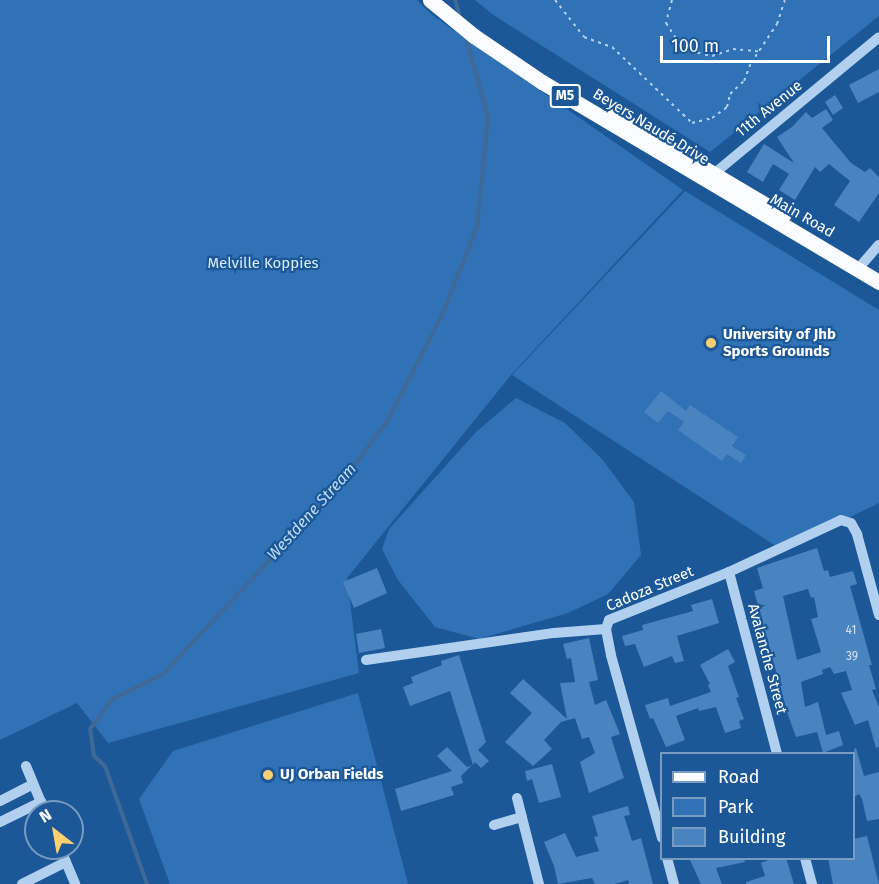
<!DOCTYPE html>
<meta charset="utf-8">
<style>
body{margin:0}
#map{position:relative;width:879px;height:884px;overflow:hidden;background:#1c5898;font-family:"Fira Sans",sans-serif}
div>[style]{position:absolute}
.green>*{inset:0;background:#3072b5}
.stream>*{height:4px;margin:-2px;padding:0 2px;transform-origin:2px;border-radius:2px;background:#3f6a97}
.building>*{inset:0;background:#4983c0}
.path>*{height:2px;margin-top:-1px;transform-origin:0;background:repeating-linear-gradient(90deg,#b1d0f0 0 3px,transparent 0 7.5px)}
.minor>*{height:10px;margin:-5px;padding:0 5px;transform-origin:5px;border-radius:5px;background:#b1d0f0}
.major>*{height:15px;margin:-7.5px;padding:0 7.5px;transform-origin:7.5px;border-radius:7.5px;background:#fafcff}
.dots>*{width:16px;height:16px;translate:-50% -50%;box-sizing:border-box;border:3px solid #1c5898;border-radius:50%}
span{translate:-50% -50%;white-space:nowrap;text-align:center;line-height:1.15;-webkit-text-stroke:4.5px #1c5898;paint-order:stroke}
.number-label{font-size:12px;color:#d2e0ef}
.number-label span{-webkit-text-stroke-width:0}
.shield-label span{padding:2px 4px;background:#1c5898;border:2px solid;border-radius:4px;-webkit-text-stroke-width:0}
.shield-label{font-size:14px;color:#fff;font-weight:700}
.street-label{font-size:15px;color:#fff}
.park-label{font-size:15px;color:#d8e9fb}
.poi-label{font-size:15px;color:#fff;font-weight:700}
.left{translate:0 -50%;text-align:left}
.water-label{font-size:16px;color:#bddaf6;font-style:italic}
.legend{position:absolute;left:660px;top:752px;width:195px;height:108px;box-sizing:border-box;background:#1c5898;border:2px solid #779bc1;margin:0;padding:8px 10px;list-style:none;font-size:18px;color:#fff}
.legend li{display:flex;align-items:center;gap:12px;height:30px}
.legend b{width:30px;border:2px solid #779bc1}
.north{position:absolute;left:24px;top:800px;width:60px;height:60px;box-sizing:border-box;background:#1c5898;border:2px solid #779bc1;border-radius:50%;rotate:329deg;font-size:16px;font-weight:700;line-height:24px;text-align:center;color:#fff}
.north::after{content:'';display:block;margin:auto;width:21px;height:27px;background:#ffcf70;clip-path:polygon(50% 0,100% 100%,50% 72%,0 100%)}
.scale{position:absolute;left:660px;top:36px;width:170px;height:27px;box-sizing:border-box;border:3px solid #fff;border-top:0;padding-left:8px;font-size:18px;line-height:21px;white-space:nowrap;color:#fff;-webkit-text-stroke:4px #1c5898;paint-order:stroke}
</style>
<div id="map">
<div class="green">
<div style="clip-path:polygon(0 0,417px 0,432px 15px,683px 190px,511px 375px,347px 578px,359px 673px,108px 743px,77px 703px,0 740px)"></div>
<div style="clip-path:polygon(475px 0,879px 0,879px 16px,710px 152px,492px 14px)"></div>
<div style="clip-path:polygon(685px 191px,879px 310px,879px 503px,782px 550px,512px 375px)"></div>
<div style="clip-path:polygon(516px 398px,565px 423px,602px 459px,634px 502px,641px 555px,608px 594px,568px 613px,479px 639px,435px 627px,398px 580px,382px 549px,389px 529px,476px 432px)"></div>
<div style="clip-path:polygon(358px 693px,408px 884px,170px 884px,139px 799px,173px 751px)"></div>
</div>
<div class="stream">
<div style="left:455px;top:0;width:14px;rotate:73deg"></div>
<div style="left:147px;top:884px;width:125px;rotate:-109.6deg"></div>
<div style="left:105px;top:766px;width:15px;rotate:-138deg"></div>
<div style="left:94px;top:756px;width:27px;rotate:-98deg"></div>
<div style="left:90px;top:729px;width:38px;rotate:-53deg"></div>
<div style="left:113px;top:699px;width:56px;rotate:-26.6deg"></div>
<div style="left:163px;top:674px;width:259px;rotate:-46.9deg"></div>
<div style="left:340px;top:485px;width:81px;rotate:-53.6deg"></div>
<div style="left:388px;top:420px;width:116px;rotate:-62.8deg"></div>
<div style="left:441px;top:317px;width:97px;rotate:-68.2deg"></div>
<div style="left:477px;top:227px;width:112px;rotate:-84.3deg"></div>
<div style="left:488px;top:116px;width:77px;rotate:-105.8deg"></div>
</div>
<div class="building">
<div style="clip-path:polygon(879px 69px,879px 92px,858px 103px,849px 85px)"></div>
<div style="clip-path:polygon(835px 95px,843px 108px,833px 115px,825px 102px)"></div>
<div style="clip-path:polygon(826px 109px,833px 120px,822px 128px,851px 163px,865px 172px,870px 168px,879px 177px,879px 193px,859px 222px,834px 205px,850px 181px,829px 164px,820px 172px,815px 167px,795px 200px,779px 190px,789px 174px,773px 164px,763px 182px,747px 172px,764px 144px,794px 163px,777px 137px,792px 127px,806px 112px,812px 118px)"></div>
<div style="clip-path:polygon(661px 391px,686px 411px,690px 405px,738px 437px,732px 446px,746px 455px,741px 463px,727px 454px,722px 461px,678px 430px,684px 422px,668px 411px,658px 423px,644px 412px)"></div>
<div style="clip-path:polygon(evenodd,817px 548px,824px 571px,828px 570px,830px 577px,853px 571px,857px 584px,850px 586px,872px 665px,869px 665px,876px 689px,872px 690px,879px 707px,879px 747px,876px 748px,868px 720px,855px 725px,841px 693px,852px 690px,846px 671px,834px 674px,830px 667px,822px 670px,823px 674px,801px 682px,805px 707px,818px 702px,826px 735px,839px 731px,843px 745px,823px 753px,817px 732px,796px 737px,788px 715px,754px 591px,763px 588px,757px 568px,817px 548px,808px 589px,811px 598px,814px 597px,818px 617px,811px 619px,821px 652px,797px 660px,783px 596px,808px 589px)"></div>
<div style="clip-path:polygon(377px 568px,387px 593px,354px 608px,343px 582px)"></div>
<div style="clip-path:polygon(712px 599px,719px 623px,677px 636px,684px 661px,675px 663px,672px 656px,644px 667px,635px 644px,625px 646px,622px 636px,643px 630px,642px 625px,693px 611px,691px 605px)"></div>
<div style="clip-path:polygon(381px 629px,385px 648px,359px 653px,356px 634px)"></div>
<div style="clip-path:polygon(589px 638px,598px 680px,589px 682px,595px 705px,606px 700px,620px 734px,611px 737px,624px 778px,589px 793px,580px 762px,595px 753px,589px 737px,582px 739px,575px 718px,561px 722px,544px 740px,552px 749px,533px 766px,505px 742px,532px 713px,510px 693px,523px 679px,567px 719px,560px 683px,575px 682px,571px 658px,567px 659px,563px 644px)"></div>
<div style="clip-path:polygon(728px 649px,735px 662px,728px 666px,739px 697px,736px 698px,744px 719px,739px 721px,741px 728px,725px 733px,716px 707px,699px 711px,698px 708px,676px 716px,685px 740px,666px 747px,653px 718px,650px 719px,645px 705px,668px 698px,670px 706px,711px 692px,708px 685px,710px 684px,700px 665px)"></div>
<div style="clip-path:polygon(459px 655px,486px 742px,478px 750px,489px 761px,481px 768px,475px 762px,473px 765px,450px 691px,410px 706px,403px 687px,413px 683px,411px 677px,442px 665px,441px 661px)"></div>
<div style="clip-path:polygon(447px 747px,467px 767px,472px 765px,461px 776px,463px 783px,451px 787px,454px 795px,401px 811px,395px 789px,452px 771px,437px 756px)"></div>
<div style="clip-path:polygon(856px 748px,864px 776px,879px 772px,879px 819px,867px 821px,862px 799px,859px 794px,854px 797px,854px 749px)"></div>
<div style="clip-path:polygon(552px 764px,561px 797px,539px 803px,532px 779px,527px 781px,525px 771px)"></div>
<div style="clip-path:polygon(628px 806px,630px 815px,624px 816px,632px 841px,641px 838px,653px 884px,629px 884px,628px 880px,615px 884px,595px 884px,592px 878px,558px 884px,554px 866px,544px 842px,565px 833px,576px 857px,599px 851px,594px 837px,598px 836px,592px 816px)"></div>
<div style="clip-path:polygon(867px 836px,879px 884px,833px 884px,828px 858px,854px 858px,854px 839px)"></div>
<div style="clip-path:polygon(689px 858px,744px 858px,745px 862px,716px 868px,722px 884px,701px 884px)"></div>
<div style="clip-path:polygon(774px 858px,786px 858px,794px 884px,746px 884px,746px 882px,765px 876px,761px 863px)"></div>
</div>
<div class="path">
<div style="left:555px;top:0;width:47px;rotate:51.9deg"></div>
<div style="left:584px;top:37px;width:30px;rotate:20deg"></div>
<div style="left:612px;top:47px;width:110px;rotate:43.5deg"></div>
<div style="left:692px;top:123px;width:21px;rotate:-14deg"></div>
<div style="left:712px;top:118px;width:19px;rotate:-36deg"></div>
<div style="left:727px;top:107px;width:13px;rotate:-77deg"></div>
<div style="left:730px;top:94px;width:19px;rotate:-43deg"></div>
<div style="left:744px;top:81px;width:19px;rotate:-69deg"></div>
<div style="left:751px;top:63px;width:47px;rotate:-56.3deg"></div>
<div style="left:777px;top:24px;width:25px;rotate:-72deg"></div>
<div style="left:672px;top:0;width:24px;rotate:105deg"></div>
<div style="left:666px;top:23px;width:31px;rotate:57deg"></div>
<div style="left:683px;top:49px;width:30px;rotate:14deg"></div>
<div style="left:712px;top:56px;width:22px;rotate:-18deg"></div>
<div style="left:733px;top:49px;width:25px;rotate:5deg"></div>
</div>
<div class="minor">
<div style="left:710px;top:177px;width:219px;rotate:-39.6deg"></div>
<div style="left:857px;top:270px;width:33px;rotate:-49deg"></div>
<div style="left:729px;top:572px;width:188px;rotate:75.2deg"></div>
<div style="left:366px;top:660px;width:190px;rotate:-8.2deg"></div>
<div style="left:554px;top:633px;width:52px;rotate:-4.4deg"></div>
<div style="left:26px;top:766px;width:50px;rotate:67.6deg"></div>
<div style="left:517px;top:798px;width:89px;rotate:75.7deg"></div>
<div style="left:0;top:801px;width:37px;rotate:-27deg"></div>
<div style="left:0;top:822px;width:46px;rotate:-26deg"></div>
<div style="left:494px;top:825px;width:29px;rotate:-16deg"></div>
<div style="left:662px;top:838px;width:190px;rotate:-105.6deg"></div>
<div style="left:611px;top:655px;width:26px;rotate:-101deg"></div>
<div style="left:606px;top:629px;width:9px;rotate:-72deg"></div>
<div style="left:609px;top:620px;width:129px;rotate:-21.8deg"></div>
<div style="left:729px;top:572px;width:123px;rotate:-24.9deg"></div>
<div style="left:841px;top:520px;width:10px;rotate:17deg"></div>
<div style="left:851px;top:523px;width:13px;rotate:61deg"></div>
<div style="left:857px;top:534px;width:84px;rotate:74.8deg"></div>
<div style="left:60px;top:848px;width:39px;rotate:67deg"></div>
<div style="left:667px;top:858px;width:27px;rotate:75deg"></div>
<div style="left:805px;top:858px;width:27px;rotate:75deg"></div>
<div style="left:22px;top:884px;width:49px;rotate:-26.6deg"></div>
</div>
<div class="major">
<div style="left:430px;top:0;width:57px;rotate:39.3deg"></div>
<div style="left:474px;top:36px;width:82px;rotate:34.1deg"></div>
<div style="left:542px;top:82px;width:392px;rotate:30.7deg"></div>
<div style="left:613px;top:114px;width:198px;rotate:30.7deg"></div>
</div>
<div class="dots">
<div style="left:711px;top:343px;background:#ffcf70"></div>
<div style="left:268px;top:775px;background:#ffcf70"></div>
</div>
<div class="number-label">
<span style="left:851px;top:631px">41</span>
<span style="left:852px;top:657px">39</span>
</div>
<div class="shield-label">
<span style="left:565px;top:96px">M5</span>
</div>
<div class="street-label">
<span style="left:769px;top:109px;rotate:-39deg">11th Avenue</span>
<span style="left:651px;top:127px;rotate:31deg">Beyers Naudé Drive</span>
<span style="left:802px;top:216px;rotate:30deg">Main Road</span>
<span style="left:650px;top:589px;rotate:-23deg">Cadoza Street</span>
<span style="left:767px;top:659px;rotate:75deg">Avalanche Street</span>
</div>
<div class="park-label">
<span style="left:263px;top:264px">Melville Koppies</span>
</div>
<div class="poi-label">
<span class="left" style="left:723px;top:343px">University of Jhb<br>Sports Grounds</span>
<span class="left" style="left:280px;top:775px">UJ Orban Fields</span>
</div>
<div class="water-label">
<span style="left:312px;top:512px;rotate:-48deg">Westdene Stream</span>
</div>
<ul class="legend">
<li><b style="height:8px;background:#fafcff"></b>Road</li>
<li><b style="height:16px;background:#3072b5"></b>Park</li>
<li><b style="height:16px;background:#4983c0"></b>Building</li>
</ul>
<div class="north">N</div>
<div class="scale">100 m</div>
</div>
